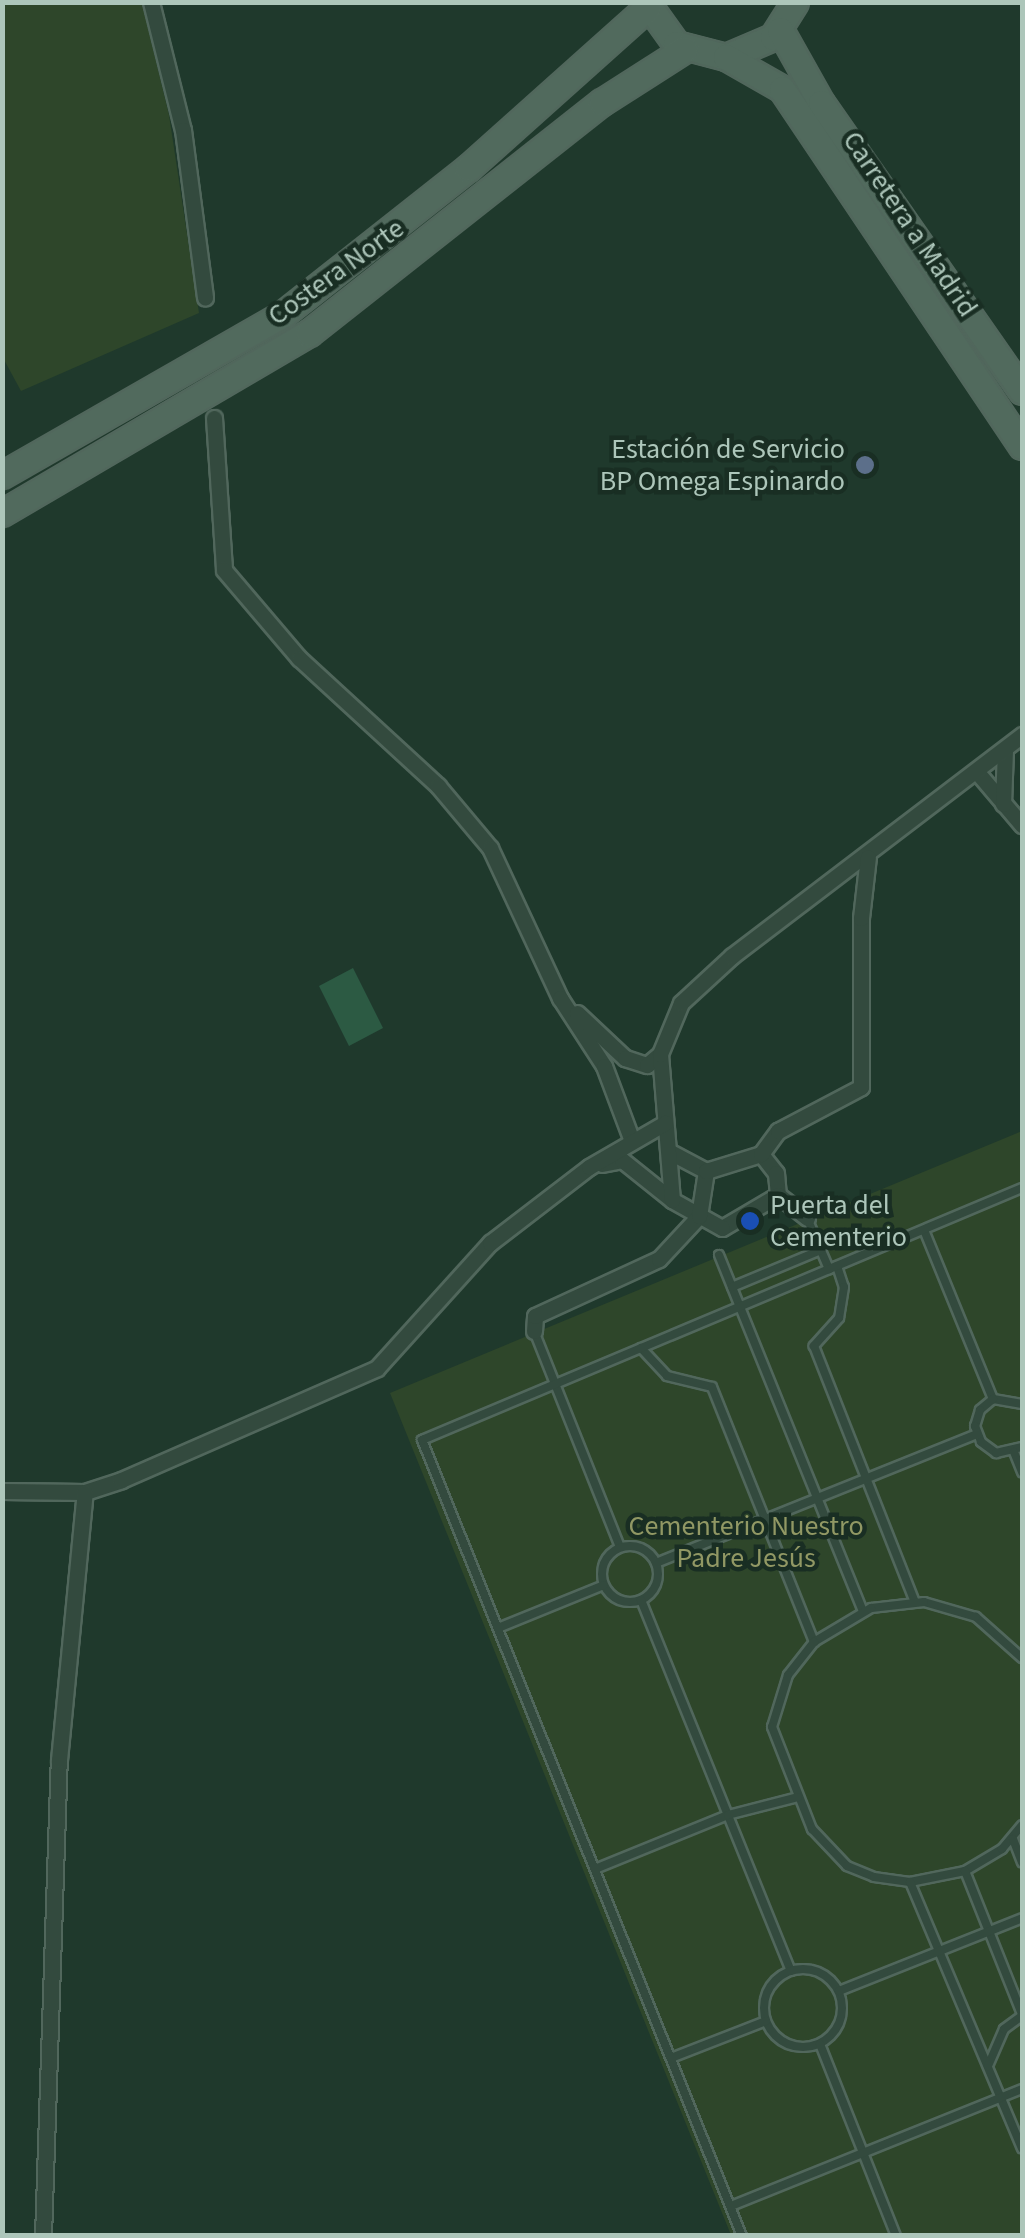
<!DOCTYPE html>
<meta charset="utf-8">
<style>
body{margin:0}
#map{position:relative;width:1025px;height:2238px;overflow:hidden;background:#1f392c;font-family:"Source Sans 3",sans-serif}
div>[style]{position:absolute}
.green>*{inset:0;background:#2e462a}
.water>*{inset:0;background:#2c5a43}
.roads{filter:drop-shadow(2px 0 #51675c) drop-shadow(-2px 0 #51675c) drop-shadow(0 2px #51675c) drop-shadow(0 -2px #51675c)}
.lane>*{height:8px;margin:-4px;padding:0 4px;transform-origin:4px;border-radius:4px;background:#334a3e}
.lane>.ring{margin:-4px;padding:0;box-sizing:content-box;background:none;border:8px solid #334a3e;border-radius:50%}
.street>*{height:15px;margin:-7.5px;padding:0 7.5px;transform-origin:7.5px;border-radius:7.5px;background:#334a3e}
.primary>*{height:25px;margin:-12.5px;padding:0 12.5px;transform-origin:12.5px;border-radius:12.5px;background:#516a5d}
.dots>*{width:28px;height:28px;translate:-50% -50%;box-sizing:border-box;border:5px solid #192e23;border-radius:50%}
span{translate:-50% -50%;white-space:nowrap;text-align:center;line-height:1.15;-webkit-text-stroke:9px #192e23;paint-order:stroke}
.street-label{font-size:28px;color:#adc6ba}
.poi-label{font-size:28px;color:#adc6ba}
.right{translate:-100% -50%;text-align:right}
.left{translate:0 -50%;text-align:left}
.park-label{font-size:28px;color:#919864}
.frame{position:absolute;inset:0;border:5px solid #adc6ba;pointer-events:none}
</style>
<div id="map">
<div class="green">
<div style="clip-path:polygon(2px 3px,142px 3px,169px 115px,199px 313px,21px 391px,2px 356px)"></div>
<div style="clip-path:polygon(1022px 1131px,1022px 2235px,731px 2235px,390px 1393px)"></div>
</div>
<div class="water">
<div style="clip-path:polygon(353px 968px,383px 1028px,349px 1046px,319px 986px)"></div>
</div>
<div class="roads">
<div class="lane">
<div style="left:807px;top:1218px;width:56px;rotate:66.7deg"></div>
<div style="left:924px;top:1230px;width:183px;rotate:67.8deg"></div>
<div style="left:719px;top:1255px;width:384px;rotate:68deg"></div>
<div style="left:837px;top:1266px;width:22px;rotate:72deg"></div>
<div style="left:844px;top:1287px;width:31px;rotate:99deg"></div>
<div style="left:839px;top:1318px;width:38px;rotate:132deg"></div>
<div style="left:814px;top:1346px;width:275px;rotate:68.5deg"></div>
<div style="left:732px;top:1287px;width:96px;rotate:-22.6deg"></div>
<div style="left:534px;top:1331px;width:232px;rotate:68.3deg"></div>
<div style="left:641px;top:1348px;width:38px;rotate:47deg"></div>
<div style="left:667px;top:1376px;width:46px;rotate:13.7deg"></div>
<div style="left:712px;top:1387px;width:275px;rotate:68.2deg"></div>
<div style="left:1022px;top:1404px;width:29px;rotate:-170deg"></div>
<div style="left:993px;top:1399px;width:17px;rotate:140deg"></div>
<div style="left:980px;top:1410px;width:17px;rotate:107deg"></div>
<div style="left:975px;top:1426px;width:17px;rotate:69deg"></div>
<div style="left:981px;top:1442px;width:19px;rotate:36deg"></div>
<div style="left:996px;top:1453px;width:27px;rotate:-13deg"></div>
<div style="left:1014px;top:1452px;width:22px;rotate:68deg"></div>
<div class="ring" style="left:602px;top:1546px;width:48px;height:48px"></div>
<div style="left:656px;top:1563px;width:346px;rotate:-21.9deg"></div>
<div style="left:641px;top:1600px;width:400px;rotate:68deg"></div>
<div style="left:498px;top:1628px;width:114px;rotate:-22.1deg"></div>
<div style="left:1022px;top:1658px;width:62px;rotate:-138.3deg"></div>
<div style="left:976px;top:1617px;width:54px;rotate:-163.9deg"></div>
<div style="left:924px;top:1602px;width:53px;rotate:173.5deg"></div>
<div style="left:871px;top:1608px;width:66px;rotate:149.2deg"></div>
<div style="left:814px;top:1642px;width:42px;rotate:128.2deg"></div>
<div style="left:788px;top:1675px;width:54px;rotate:107.1deg"></div>
<div style="left:772px;top:1727px;width:110px;rotate:68.6deg"></div>
<div style="left:812px;top:1829px;width:51px;rotate:46.6deg"></div>
<div style="left:847px;top:1866px;width:29px;rotate:22deg"></div>
<div style="left:874px;top:1877px;width:36px;rotate:8deg"></div>
<div style="left:910px;top:1882px;width:56px;rotate:-11.3deg"></div>
<div style="left:965px;top:1871px;width:43px;rotate:-30.7deg"></div>
<div style="left:1002px;top:1849px;width:31px;rotate:-50deg"></div>
<div style="left:1013px;top:1839px;width:25px;rotate:69deg"></div>
<div style="left:595px;top:1869px;width:144px;rotate:-22.1deg"></div>
<div style="left:728px;top:1815px;width:72px;rotate:-14.4deg"></div>
<div style="left:965px;top:1871px;width:154px;rotate:68.3deg"></div>
<div style="left:910px;top:1882px;width:289px;rotate:67.2deg"></div>
<div class="ring" style="left:764px;top:1969px;width:70px;height:70px"></div>
<div style="left:839px;top:1991px;width:197px;rotate:-21.7deg"></div>
<div style="left:820px;top:2044px;width:206px;rotate:68.4deg"></div>
<div style="left:671px;top:2058px;width:102px;rotate:-21.3deg"></div>
<div style="left:988px;top:2066px;width:40px;rotate:-66.6deg"></div>
<div style="left:1004px;top:2029px;width:22px;rotate:-36deg"></div>
<div style="left:731px;top:2206px;width:314px;rotate:-21.9deg"></div>
<div style="left:742px;top:2236px;width:858px;rotate:-111.9deg"></div>
<div style="left:422px;top:1440px;width:651px;rotate:-22.78deg"></div>
</div>
<div class="street">
<div style="left:151px;top:2px;width:132px;rotate:76deg"></div>
<div style="left:183px;top:130px;width:169px;rotate:82.5deg"></div>
<div style="left:214px;top:418px;width:152px;rotate:86.2deg"></div>
<div style="left:224px;top:570px;width:116px;rotate:49.6deg"></div>
<div style="left:299px;top:658px;width:189px;rotate:42.6deg"></div>
<div style="left:438px;top:786px;width:81px;rotate:50deg"></div>
<div style="left:490px;top:848px;width:166px;rotate:65deg"></div>
<div style="left:560px;top:998px;width:81px;rotate:57.1deg"></div>
<div style="left:604px;top:1066px;width:80px;rotate:69.5deg"></div>
<div style="left:977px;top:772px;width:70px;rotate:49.7deg"></div>
<div style="left:1003px;top:804px;width:54px;rotate:-87.9deg"></div>
<div style="left:577px;top:1013px;width:66px;rotate:43.2deg"></div>
<div style="left:625px;top:1058px;width:23px;rotate:18deg"></div>
<div style="left:647px;top:1065px;width:17px;rotate:-40deg"></div>
<div style="left:670px;top:1152px;width:41px;rotate:27.8deg"></div>
<div style="left:761px;top:1154px;width:24px;rotate:52deg"></div>
<div style="left:776px;top:1173px;width:22px;rotate:85deg"></div>
<div style="left:778px;top:1195px;width:37px;rotate:38deg"></div>
<div style="left:602px;top:1164px;width:20px;rotate:-11deg"></div>
<div style="left:622px;top:1160px;width:64px;rotate:38.7deg"></div>
<div style="left:778px;top:1195px;width:65px;rotate:149.5deg"></div>
<div style="left:722px;top:1228px;width:57px;rotate:-150.8deg"></div>
<div style="left:672px;top:1200px;width:146px;rotate:-94.7deg"></div>
<div style="left:660px;top:1054px;width:55px;rotate:-67.6deg"></div>
<div style="left:681px;top:1003px;width:69px;rotate:-42.7deg"></div>
<div style="left:732px;top:956px;width:365px;rotate:-37.3deg"></div>
<div style="left:534px;top:1331px;width:15px;rotate:-86deg"></div>
<div style="left:535px;top:1316px;width:136px;rotate:-24.7deg"></div>
<div style="left:659px;top:1259px;width:59px;rotate:-47.1deg"></div>
<div style="left:699px;top:1216px;width:46px;rotate:-81.2deg"></div>
<div style="left:706px;top:1171px;width:58px;rotate:-17.2deg"></div>
<div style="left:761px;top:1154px;width:29px;rotate:-54deg"></div>
<div style="left:778px;top:1131px;width:94px;rotate:-27.9deg"></div>
<div style="left:861px;top:1087px;width:169px;rotate:-90deg"></div>
<div style="left:861px;top:918px;width:61px;rotate:-83.5deg"></div>
<div style="left:2px;top:1491px;width:83px;rotate:0.7deg"></div>
<div style="left:85px;top:1492px;width:38px;rotate:-18deg"></div>
<div style="left:121px;top:1480px;width:279px;rotate:-23.6deg"></div>
<div style="left:377px;top:1368px;width:169px;rotate:-47.9deg"></div>
<div style="left:490px;top:1243px;width:125px;rotate:-37.5deg"></div>
<div style="left:589px;top:1167px;width:88px;rotate:-30.1deg"></div>
<div style="left:43px;top:2236px;width:476px;rotate:-88.1deg"></div>
<div style="left:59px;top:1760px;width:269px;rotate:-84.5deg"></div>
</div>
<div class="primary">
<div style="left:646px;top:2px;width:52px;rotate:54.5deg"></div>
<div style="left:676px;top:44px;width:52px;rotate:14.6deg"></div>
<div style="left:726px;top:57px;width:51px;rotate:-23.1deg"></div>
<div style="left:773px;top:37px;width:41px;rotate:-57.8deg"></div>
<div style="left:780px;top:30px;width:84px;rotate:60.7deg"></div>
<div style="left:821px;top:103px;width:351px;rotate:55.1deg"></div>
<div style="left:726px;top:57px;width:64px;rotate:29.7deg"></div>
<div style="left:782px;top:89px;width:430px;rotate:56.1deg"></div>
<div style="left:2px;top:475px;width:324px;rotate:-29.8deg"></div>
<div style="left:283px;top:314px;width:236px;rotate:-38.3deg"></div>
<div style="left:468px;top:168px;width:241px;rotate:-41.8deg"></div>
<div style="left:2px;top:513px;width:356px;rotate:-30.4deg"></div>
<div style="left:309px;top:333px;width:373px;rotate:-38.3deg"></div>
<div style="left:602px;top:102px;width:98px;rotate:-32.6deg"></div>
</div>
</div>
<div class="dots">
<div style="left:865px;top:465px;background:#5c6f8a"></div>
<div style="left:750px;top:1221px;background:#1a4fb4"></div>
</div>
<div class="street-label">
<span style="left:910px;top:224px;rotate:56deg">Carretera a Madrid</span>
<span style="left:336px;top:272px;rotate:-36deg">Costera Norte</span>
</div>
<div class="poi-label">
<span class="right" style="left:845px;top:465px">Estación de Servicio<br>BP Omega Espinardo</span>
<span class="left" style="left:770px;top:1221px">Puerta del<br>Cementerio</span>
</div>
<div class="park-label">
<span style="left:746px;top:1542px">Cementerio Nuestro<br>Padre Jesús</span>
</div>
<div class="frame"></div>
</div>
